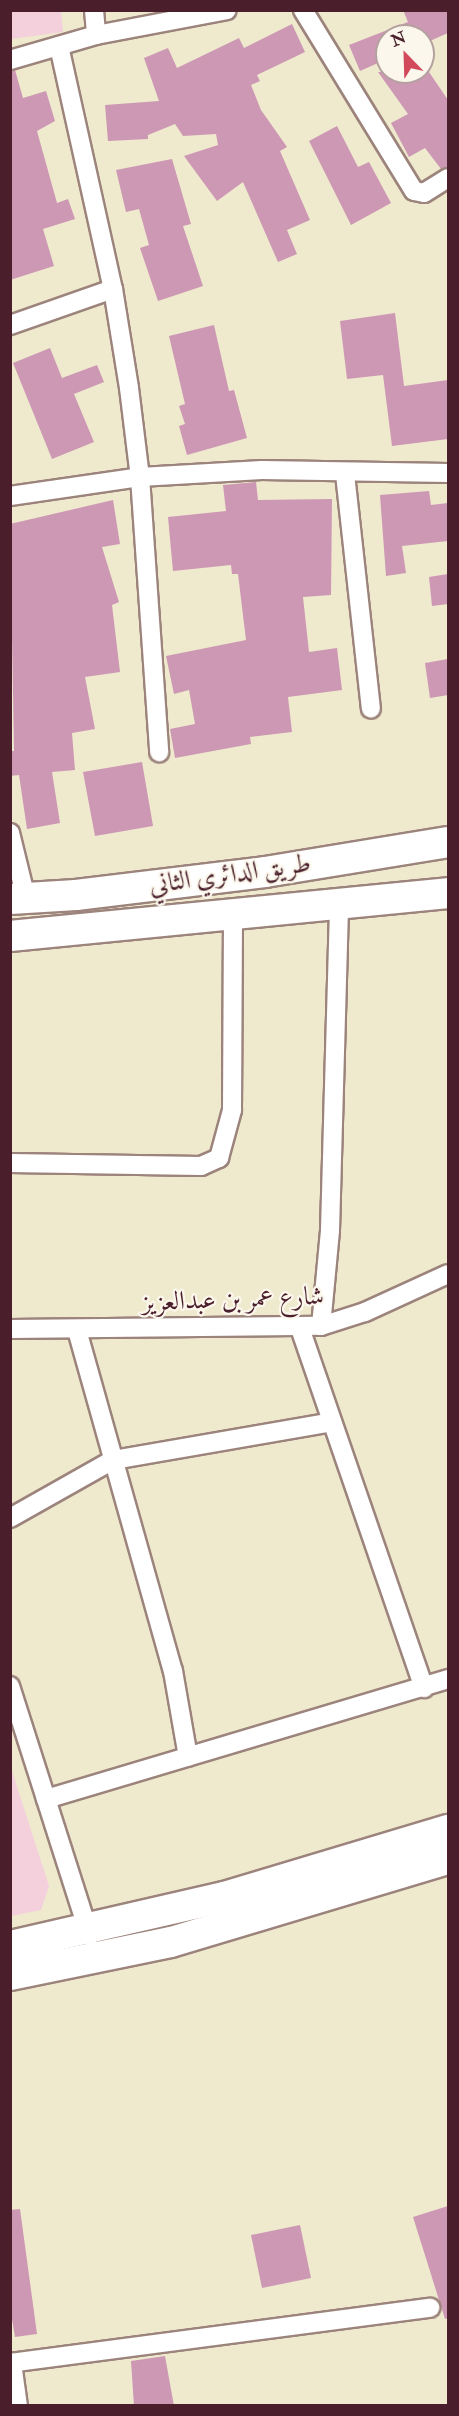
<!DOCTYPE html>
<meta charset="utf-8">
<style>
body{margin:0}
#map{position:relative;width:459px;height:2416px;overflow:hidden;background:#efe9ce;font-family:"IM FELL Double Pica",Amiri,serif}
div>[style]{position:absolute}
.built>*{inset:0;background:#f4cfdc}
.building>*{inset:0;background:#cd98b4}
.roads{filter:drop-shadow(2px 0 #9c847c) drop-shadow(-2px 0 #9c847c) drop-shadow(0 2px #9c847c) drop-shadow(0 -2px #9c847c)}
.minor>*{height:18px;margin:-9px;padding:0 9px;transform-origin:9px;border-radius:9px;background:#fff}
.primary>*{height:30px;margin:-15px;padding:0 15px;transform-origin:15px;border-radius:15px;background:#fff}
span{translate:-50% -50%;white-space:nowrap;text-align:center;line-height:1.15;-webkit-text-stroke:4.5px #fbf7ec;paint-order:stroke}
.street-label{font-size:26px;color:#4a1f2b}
.frame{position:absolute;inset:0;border:12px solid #4a1f2b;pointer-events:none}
.north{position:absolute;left:375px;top:24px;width:60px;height:60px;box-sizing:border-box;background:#fbf7ec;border:2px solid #b4a19f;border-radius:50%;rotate:337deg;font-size:16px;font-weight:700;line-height:24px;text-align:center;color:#4a1f2b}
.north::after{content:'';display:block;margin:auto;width:21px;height:27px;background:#d1495b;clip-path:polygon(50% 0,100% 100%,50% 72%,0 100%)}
</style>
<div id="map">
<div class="built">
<div style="clip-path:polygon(10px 11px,61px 11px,63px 32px,11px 39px)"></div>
<div style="clip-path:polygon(10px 1765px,49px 1886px,41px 1910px,11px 1916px)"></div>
</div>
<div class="building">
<div style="clip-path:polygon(403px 10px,448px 10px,448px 33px,423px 44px,423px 36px,387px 36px,387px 59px,360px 71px,349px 45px,408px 22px)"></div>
<div style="clip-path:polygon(292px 24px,305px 52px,257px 75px,260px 81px,251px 85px,261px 110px,287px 147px,280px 151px,310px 220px,287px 230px,297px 254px,278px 262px,243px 182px,217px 201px,184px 156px,218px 145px,216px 134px,183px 136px,175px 124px,148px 135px,148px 139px,108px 141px,105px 105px,159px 101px,144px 58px,168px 48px,177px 68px,239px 38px,244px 48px)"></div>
<div style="clip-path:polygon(15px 70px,23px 98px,46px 91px,55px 121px,37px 131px,57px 203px,68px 199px,75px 219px,43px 229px,54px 266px,10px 280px,10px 71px)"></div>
<div style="clip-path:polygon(378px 72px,429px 72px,448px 100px,448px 167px,441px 169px,425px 148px,409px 157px,391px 123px,408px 114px)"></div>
<div style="clip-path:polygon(337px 126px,358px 167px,369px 162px,391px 203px,351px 225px,309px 141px)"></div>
<div style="clip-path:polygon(172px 159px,191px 224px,183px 226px,203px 286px,158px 301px,140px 248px,149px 245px,139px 209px,126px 212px,116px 170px)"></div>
<div style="clip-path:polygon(395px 313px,404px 386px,448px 380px,448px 439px,392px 446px,383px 375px,347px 379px,340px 321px)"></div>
<div style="clip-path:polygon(214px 325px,229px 391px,234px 390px,247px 438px,187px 455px,179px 426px,185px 424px,179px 406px,185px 404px,169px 336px)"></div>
<div style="clip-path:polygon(50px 348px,62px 378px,97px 365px,104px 382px,74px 394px,94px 442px,52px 459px,13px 363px)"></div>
<div style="clip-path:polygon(256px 482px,258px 500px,332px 499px,331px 595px,303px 597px,309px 652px,337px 648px,342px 690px,288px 697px,292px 732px,250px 737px,251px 744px,175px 758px,170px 729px,195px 724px,189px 690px,174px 694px,166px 656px,246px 640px,238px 574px,232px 574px,231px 565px,173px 571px,168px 517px,226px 511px,223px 485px)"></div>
<div style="clip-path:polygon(429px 491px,431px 505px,448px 503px,448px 541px,402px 546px,406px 573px,386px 576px,380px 495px)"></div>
<div style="clip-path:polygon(113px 500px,120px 544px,102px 547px,119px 602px,112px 605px,120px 672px,85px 677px,95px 729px,72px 733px,75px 770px,52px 772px,60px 823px,27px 829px,19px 775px,10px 776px,10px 751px,14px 751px,10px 524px)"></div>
<div style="clip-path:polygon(448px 574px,448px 604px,432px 606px,429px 577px)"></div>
<div style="clip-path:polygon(448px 659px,448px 695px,430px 698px,425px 663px)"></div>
<div style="clip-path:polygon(142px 762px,153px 826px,95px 836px,83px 772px)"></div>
<div style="clip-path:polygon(448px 2206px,448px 2318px,445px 2319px,413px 2217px)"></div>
<div style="clip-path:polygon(20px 2209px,37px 2334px,15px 2337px,10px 2307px,10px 2210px)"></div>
<div style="clip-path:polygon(300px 2225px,311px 2278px,262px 2288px,251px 2235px)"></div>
<div style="clip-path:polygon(165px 2356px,174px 2406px,134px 2406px,131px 2361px)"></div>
</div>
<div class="roads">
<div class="minor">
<div style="left:94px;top:10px;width:25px;rotate:85deg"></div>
<div style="left:303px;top:10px;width:212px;rotate:58.5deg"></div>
<div style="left:414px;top:191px;width:10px;rotate:11deg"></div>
<div style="left:424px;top:193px;width:28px;rotate:-32deg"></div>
<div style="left:59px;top:46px;width:249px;rotate:77.5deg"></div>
<div style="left:113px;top:289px;width:100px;rotate:80.8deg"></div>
<div style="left:129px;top:388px;width:90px;rotate:83deg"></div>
<div style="left:140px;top:477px;width:276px;rotate:86deg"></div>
<div style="left:10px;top:60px;width:90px;rotate:-16.2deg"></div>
<div style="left:96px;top:35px;width:133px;rotate:-10.8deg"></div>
<div style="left:10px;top:325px;width:109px;rotate:-19.3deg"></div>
<div style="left:345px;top:474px;width:236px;rotate:83.7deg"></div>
<div style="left:10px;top:496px;width:131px;rotate:-8.3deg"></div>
<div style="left:140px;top:477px;width:122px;rotate:-3.3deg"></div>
<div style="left:262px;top:470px;width:186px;rotate:0.9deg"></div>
<div style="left:10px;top:833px;width:67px;rotate:76.2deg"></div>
<div style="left:10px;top:1163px;width:191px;rotate:0.9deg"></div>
<div style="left:201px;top:1166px;width:20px;rotate:-24deg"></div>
<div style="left:219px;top:1158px;width:50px;rotate:-74.8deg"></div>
<div style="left:232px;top:1110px;width:198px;rotate:-89.7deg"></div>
<div style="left:321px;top:1326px;width:96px;rotate:-84.6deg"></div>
<div style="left:330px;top:1230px;width:328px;rotate:-88.4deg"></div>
<div style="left:300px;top:1328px;width:381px;rotate:71deg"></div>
<div style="left:10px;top:1329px;width:311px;rotate:-0.6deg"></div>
<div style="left:321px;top:1326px;width:46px;rotate:-17.7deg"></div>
<div style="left:365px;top:1312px;width:91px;rotate:-24.6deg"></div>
<div style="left:77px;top:1330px;width:354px;rotate:74.3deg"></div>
<div style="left:173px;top:1671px;width:87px;rotate:80.1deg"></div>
<div style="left:10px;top:1518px;width:118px;rotate:-29.4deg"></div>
<div style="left:113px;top:1460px;width:222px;rotate:-9.8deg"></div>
<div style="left:10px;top:1686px;width:262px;rotate:72.3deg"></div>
<div style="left:46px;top:1799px;width:420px;rotate:-16.6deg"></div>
<div style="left:10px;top:2363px;width:424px;rotate:-7.5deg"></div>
<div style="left:12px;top:2363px;width:43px;rotate:82.1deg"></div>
</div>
<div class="primary">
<div style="left:10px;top:899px;width:66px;rotate:-3.5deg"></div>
<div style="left:76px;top:895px;width:190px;rotate:-6.9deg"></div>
<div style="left:265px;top:872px;width:185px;rotate:-9.3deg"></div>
<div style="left:10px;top:936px;width:440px;rotate:-5.6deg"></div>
<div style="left:10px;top:1946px;width:220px;rotate:-12.9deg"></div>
<div style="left:224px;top:1897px;width:234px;rotate:-16.7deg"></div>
<div style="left:10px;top:1975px;width:164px;rotate:-11.6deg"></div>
<div style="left:171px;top:1942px;width:289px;rotate:-16.7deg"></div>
</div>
</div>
<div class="street-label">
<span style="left:230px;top:875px;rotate:-8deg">طريق الدائري الثاني</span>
<span style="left:233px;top:1300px;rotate:-2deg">شارع عمر بن عبدالعزيز</span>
</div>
<div class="frame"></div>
<div class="north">N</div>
</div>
